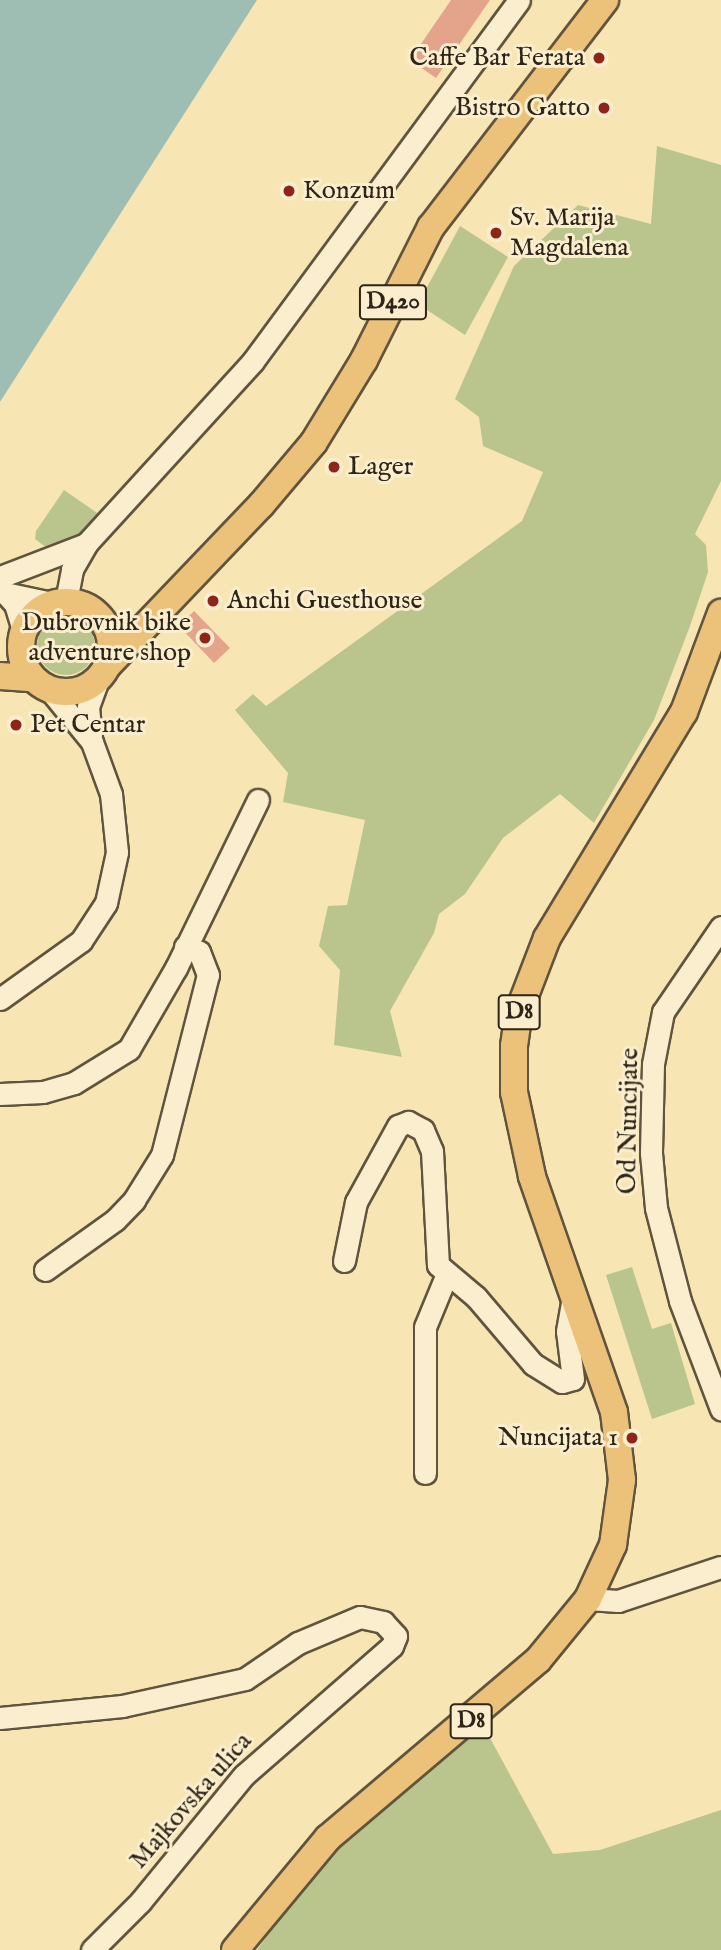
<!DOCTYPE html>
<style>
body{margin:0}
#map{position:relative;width:721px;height:1950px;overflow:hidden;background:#f7e5b3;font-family:"IM FELL English",serif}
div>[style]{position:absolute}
.green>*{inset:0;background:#bac58e}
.round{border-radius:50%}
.water>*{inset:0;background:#9ebeb3}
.building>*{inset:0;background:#e4a38b}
.roads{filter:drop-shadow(2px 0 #60543e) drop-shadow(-2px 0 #60543e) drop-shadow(0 2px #60543e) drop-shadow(0 -2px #60543e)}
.minor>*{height:21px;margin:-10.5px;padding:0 10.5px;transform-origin:10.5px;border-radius:10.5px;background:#faeece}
.major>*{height:26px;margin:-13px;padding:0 13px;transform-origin:13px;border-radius:13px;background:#ecc27a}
.major>.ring{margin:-13px;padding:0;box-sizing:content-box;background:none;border:26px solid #ecc27a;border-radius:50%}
.dots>*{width:19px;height:19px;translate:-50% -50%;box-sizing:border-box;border:4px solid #faeece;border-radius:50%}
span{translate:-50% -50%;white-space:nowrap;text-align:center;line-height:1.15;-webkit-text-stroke:6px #faeece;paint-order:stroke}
.shield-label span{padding:2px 5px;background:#faeece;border:2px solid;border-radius:5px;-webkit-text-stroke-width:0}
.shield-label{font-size:24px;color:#2e2417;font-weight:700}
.poi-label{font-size:26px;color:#2e2417}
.right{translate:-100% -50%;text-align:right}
.left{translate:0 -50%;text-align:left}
.street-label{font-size:26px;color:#2e2417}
</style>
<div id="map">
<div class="green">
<div style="clip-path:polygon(657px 146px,721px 165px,721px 481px,695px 534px,706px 545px,708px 572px,690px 626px,654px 720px,594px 823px,560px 794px,503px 838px,465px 894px,439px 914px,434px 933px,390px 1011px,402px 1057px,334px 1045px,340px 970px,319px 946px,328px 906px,347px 905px,365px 820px,283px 802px,288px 773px,235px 710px,253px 694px,266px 706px,522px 521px,543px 472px,483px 446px,479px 417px,455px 399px,514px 266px,578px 205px,651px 224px)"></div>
<div style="clip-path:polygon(460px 226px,508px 257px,465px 335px,418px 304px)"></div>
<div style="clip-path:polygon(64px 490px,103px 517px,76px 537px,47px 548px,35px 539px,36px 531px)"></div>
<div class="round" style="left:37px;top:617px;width:58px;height:58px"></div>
<div style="clip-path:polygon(632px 1267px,652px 1329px,671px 1323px,695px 1404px,652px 1419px,606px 1275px)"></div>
<div style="clip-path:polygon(484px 1727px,553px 1854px,600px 1850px,721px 1810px,721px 1950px,257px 1950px,313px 1870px,370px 1817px)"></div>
</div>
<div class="water">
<div style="clip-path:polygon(0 0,257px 0,0 402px)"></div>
</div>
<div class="building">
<div style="clip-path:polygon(451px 0,490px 0,436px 78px,410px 60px)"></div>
<div style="clip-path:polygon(194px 611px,230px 648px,214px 663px,179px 626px)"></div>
</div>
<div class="roads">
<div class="minor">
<div style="left:0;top:577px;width:92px;rotate:-21deg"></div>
<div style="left:0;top:592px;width:53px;rotate:11.9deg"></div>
<div style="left:6px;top:594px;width:13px;rotate:48deg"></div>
<div style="left:15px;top:604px;width:28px;rotate:73deg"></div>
<div style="left:66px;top:601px;width:33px;rotate:-79deg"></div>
<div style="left:72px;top:569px;width:30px;rotate:-60deg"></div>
<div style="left:87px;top:543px;width:246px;rotate:-47.6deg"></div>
<div style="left:253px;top:361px;width:448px;rotate:-53.6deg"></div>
<div style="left:91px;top:736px;width:29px;rotate:-96deg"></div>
<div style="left:88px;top:707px;width:32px;rotate:-70deg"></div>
<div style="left:721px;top:927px;width:103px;rotate:124.3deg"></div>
<div style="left:663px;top:1012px;width:53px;rotate:100.9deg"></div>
<div style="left:653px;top:1064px;width:89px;rotate:91.3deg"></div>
<div style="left:651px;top:1153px;width:55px;rotate:84.8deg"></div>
<div style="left:656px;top:1208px;width:96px;rotate:75.5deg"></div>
<div style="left:680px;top:1301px;width:116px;rotate:69.2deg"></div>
<div style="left:0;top:999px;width:100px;rotate:-35.6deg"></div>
<div style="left:81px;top:941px;width:45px;rotate:-56.7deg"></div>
<div style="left:106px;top:903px;width:52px;rotate:-77.8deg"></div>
<div style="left:117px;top:852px;width:58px;rotate:-95.9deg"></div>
<div style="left:111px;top:794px;width:55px;rotate:-110.1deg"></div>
<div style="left:92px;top:742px;width:68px;rotate:-129.1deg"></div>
<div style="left:0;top:1094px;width:43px;rotate:-2.7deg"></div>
<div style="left:43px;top:1092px;width:32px;rotate:-16deg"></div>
<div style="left:74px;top:1083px;width:65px;rotate:-31.7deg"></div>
<div style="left:129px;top:1049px;width:94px;rotate:-59.9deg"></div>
<div style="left:176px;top:968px;width:187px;rotate:-64deg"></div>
<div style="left:344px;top:1261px;width:60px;rotate:-78.5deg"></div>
<div style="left:356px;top:1202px;width:87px;rotate:-61.1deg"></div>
<div style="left:398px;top:1126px;width:11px;rotate:-22deg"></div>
<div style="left:408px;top:1122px;width:17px;rotate:28deg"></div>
<div style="left:423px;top:1130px;width:23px;rotate:67deg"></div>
<div style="left:432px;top:1151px;width:114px;rotate:87deg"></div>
<div style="left:438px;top:1265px;width:50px;rotate:40.1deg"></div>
<div style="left:476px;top:1297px;width:88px;rotate:49.6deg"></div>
<div style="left:533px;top:1364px;width:34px;rotate:32deg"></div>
<div style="left:562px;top:1382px;width:11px;rotate:-15deg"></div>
<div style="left:573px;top:1379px;width:48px;rotate:-97.1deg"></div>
<div style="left:567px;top:1331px;width:40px;rotate:-80deg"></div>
<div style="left:45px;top:1270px;width:86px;rotate:-35.5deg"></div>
<div style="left:115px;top:1220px;width:28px;rotate:-46deg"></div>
<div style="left:134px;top:1200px;width:53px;rotate:-58.1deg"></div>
<div style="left:162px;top:1155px;width:186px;rotate:-75.7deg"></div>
<div style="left:208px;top:975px;width:25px;rotate:-111deg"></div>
<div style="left:199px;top:952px;width:15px;rotate:-160deg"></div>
<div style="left:425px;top:1473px;width:146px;rotate:-90deg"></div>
<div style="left:425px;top:1327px;width:55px;rotate:-67.6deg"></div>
<div style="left:588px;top:1599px;width:30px;rotate:4deg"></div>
<div style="left:618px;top:1601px;width:108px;rotate:-18.3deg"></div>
<div style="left:0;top:1718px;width:123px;rotate:-5.6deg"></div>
<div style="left:122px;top:1706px;width:126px;rotate:-12.4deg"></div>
<div style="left:245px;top:1679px;width:64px;rotate:-34.2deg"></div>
<div style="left:298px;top:1643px;width:67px;rotate:-22.8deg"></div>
<div style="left:360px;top:1617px;width:24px;rotate:12deg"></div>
<div style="left:383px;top:1622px;width:19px;rotate:47deg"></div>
<div style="left:396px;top:1636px;width:11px;rotate:112deg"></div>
<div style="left:392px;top:1646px;width:196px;rotate:138.9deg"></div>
<div style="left:244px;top:1775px;width:164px;rotate:129.3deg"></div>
<div style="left:140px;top:1902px;width:68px;rotate:135deg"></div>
</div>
<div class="major">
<div class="ring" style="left:21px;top:602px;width:64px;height:64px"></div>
<div style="left:107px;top:666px;width:223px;rotate:-46.3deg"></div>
<div style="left:261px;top:505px;width:82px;rotate:-49.9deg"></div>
<div style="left:314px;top:442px;width:96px;rotate:-58.6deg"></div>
<div style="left:364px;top:360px;width:149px;rotate:-63.3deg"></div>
<div style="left:431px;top:227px;width:286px;rotate:-52.5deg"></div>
<div style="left:0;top:676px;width:32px;rotate:4deg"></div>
<div style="left:235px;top:1950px;width:146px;rotate:-50.3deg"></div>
<div style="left:328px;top:1838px;width:275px;rotate:-40.3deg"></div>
<div style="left:538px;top:1660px;width:79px;rotate:-50.7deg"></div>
<div style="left:588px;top:1599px;width:60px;rotate:-65.2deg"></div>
<div style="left:613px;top:1545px;width:66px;rotate:-82.1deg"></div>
<div style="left:622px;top:1480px;width:68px;rotate:-96.7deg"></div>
<div style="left:614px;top:1412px;width:250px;rotate:-109.2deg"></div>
<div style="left:532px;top:1176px;width:86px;rotate:-102.1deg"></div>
<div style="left:514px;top:1092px;width:46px;rotate:-90deg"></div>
<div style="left:514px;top:1046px;width:35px;rotate:-82deg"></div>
<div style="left:519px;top:1011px;width:78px;rotate:-69deg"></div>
<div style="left:547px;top:938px;width:264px;rotate:-58.8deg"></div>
<div style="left:684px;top:712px;width:106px;rotate:-69.5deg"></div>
</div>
</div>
<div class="dots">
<div style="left:599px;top:58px;background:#8f2418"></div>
<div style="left:604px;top:108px;background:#8f2418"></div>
<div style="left:289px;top:191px;background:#8f2418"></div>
<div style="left:496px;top:233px;background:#8f2418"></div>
<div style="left:334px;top:467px;background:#8f2418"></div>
<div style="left:213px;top:601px;background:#8f2418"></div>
<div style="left:205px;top:638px;background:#8f2418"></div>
<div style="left:16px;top:725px;background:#8f2418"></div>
<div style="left:632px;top:1438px;background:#8f2418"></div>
</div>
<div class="shield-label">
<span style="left:393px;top:302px">D420</span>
<span style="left:519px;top:1012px">D8</span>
<span style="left:471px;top:1721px">D8</span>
</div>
<div class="poi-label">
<span class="right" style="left:585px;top:58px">Caffe Bar Ferata</span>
<span class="right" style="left:590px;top:108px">Bistro Gatto</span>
<span class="left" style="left:303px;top:191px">Konzum</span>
<span class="left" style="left:510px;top:233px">Sv. Marija<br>Magdalena</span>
<span class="left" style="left:348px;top:467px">Lager</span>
<span class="left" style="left:227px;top:601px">Anchi Guesthouse</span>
<span class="right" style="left:191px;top:638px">Dubrovnik bike<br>adventure shop</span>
<span class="left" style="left:30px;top:725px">Pet Centar</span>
<span class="right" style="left:618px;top:1438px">Nuncijata 1</span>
</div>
<div class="street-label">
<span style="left:629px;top:1121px;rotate:-89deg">Od Nuncijate</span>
<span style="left:191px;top:1801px;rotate:-49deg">Majkovska ulica</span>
</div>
</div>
